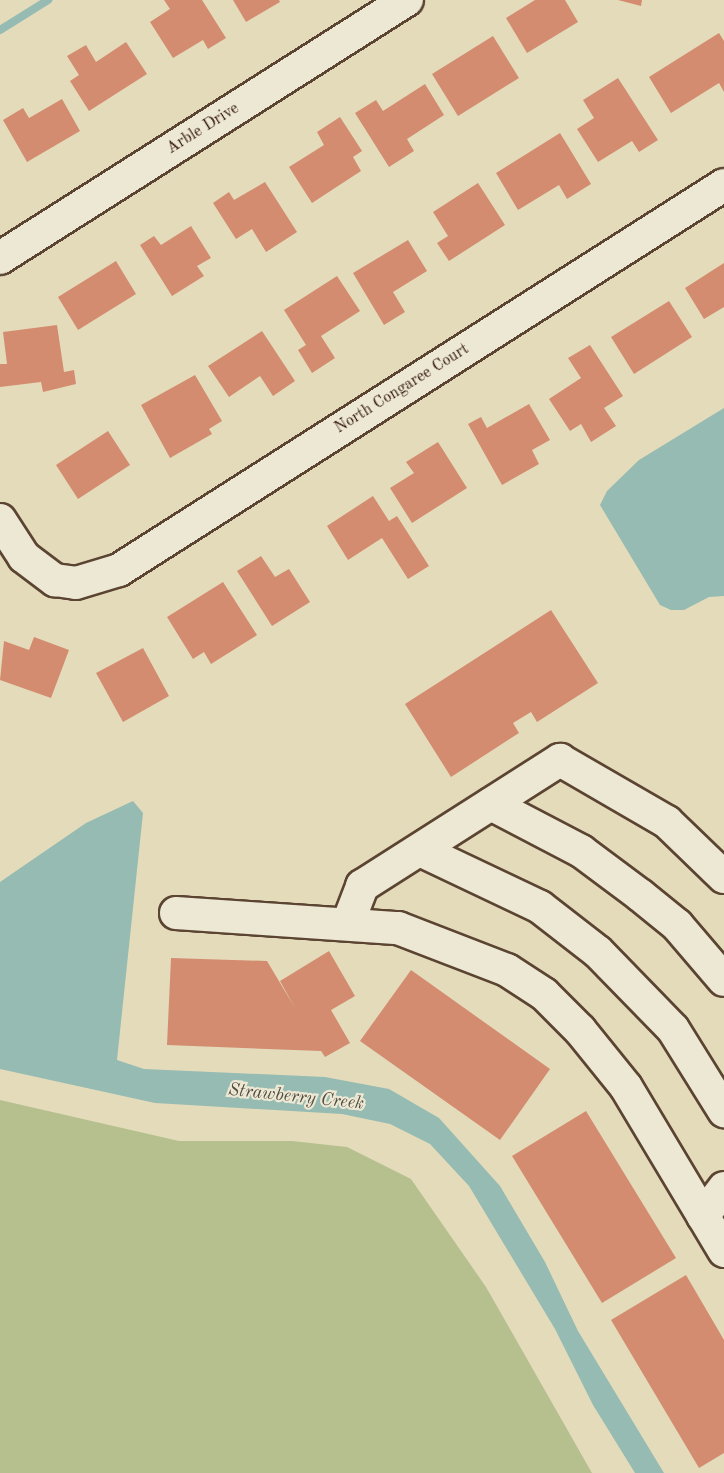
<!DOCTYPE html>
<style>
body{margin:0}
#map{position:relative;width:724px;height:1473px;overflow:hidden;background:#e4dbbb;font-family:"Old Standard TT",serif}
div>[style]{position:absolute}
.green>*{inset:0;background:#b6c08f}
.water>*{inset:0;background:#95bbb2}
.stream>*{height:8px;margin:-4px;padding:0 4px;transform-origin:4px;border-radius:4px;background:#95bbb2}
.building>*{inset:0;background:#d38c6f}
.roads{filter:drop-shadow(2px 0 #5b4432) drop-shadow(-2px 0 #5b4432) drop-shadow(0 2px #5b4432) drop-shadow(0 -2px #5b4432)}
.minor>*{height:32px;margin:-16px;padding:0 16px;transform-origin:16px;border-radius:16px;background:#ede8d3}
span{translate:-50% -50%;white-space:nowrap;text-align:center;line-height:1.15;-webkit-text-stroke:4.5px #ede8d3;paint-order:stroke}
.street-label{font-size:16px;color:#2d1104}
.water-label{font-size:18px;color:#514c41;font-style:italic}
</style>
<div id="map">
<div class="green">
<div style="clip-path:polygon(0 1100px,179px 1141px,292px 1141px,347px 1147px,411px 1179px,486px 1287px,592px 1473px,0 1473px)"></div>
</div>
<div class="water">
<div style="clip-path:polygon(724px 408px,724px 596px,709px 597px,684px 610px,671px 610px,660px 605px,600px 505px,607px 491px,639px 460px)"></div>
<div style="clip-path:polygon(133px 801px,143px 813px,117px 1060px,144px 1069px,325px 1077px,389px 1089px,439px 1118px,500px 1186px,545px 1262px,578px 1331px,664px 1473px,635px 1473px,593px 1405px,555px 1329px,469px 1186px,430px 1144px,390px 1124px,342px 1114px,155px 1103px,0 1069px,0 882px,86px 823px)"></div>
</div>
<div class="stream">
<div style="left:0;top:30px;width:57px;rotate:-32deg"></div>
</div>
<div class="building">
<div style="clip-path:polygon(164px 0,202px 0,226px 38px,208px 49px,203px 40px,173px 58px,150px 22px,170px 9px)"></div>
<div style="clip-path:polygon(233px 0,279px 0,280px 2px,246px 22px)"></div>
<div style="clip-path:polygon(535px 0,565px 0,578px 22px,527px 53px,506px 18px)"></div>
<div style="clip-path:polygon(618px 0,642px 0,641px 6px)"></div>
<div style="clip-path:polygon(719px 33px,724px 41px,724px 92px,719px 83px,671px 113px,649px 77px)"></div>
<div style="clip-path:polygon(493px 36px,519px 78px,458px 116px,432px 74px)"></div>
<div style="clip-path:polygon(126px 42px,147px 74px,89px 111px,70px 81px,79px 75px,67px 56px,86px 45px,96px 62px)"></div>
<div style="clip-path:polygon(618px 78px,658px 140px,639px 152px,632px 141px,598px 162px,577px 129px,594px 118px,583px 100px)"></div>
<div style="clip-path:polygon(425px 84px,444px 115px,407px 139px,414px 151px,389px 167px,355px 113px,376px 100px,383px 111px)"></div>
<div style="clip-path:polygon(62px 99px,80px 131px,27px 162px,3px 120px,23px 108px,29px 118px)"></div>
<div style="clip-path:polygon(340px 117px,362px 151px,353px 157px,361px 171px,312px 203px,289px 167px,324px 145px,317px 132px)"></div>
<div style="clip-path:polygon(560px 133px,591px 184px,567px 199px,559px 185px,518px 210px,496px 173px)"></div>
<div style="clip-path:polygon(265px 182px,297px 232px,266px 252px,252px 229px,236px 239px,213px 203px,229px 192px,234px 200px)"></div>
<div style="clip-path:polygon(478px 183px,505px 225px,449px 261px,437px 243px,448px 236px,433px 212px)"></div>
<div style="clip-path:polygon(191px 226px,211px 258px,197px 266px,204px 276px,172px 296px,140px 245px,154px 236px,161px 245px)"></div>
<div style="clip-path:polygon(408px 240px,427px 271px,393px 292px,405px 312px,384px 325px,353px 273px)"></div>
<div style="clip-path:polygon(116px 261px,136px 294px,78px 330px,58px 297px)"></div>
<div style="clip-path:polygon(724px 263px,724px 307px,704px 319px,685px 288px)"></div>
<div style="clip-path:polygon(337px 276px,360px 311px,321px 336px,335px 358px,312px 373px,298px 350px,306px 345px,284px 310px)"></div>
<div style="clip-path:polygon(669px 301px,692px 337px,634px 374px,611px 337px)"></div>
<div style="clip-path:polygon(57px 325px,64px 372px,74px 370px,76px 384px,43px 392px,41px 382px,0 387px,0 364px,7px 364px,3px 332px)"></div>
<div style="clip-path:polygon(262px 331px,295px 381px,273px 396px,260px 376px,229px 397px,208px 366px)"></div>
<div style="clip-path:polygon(590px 345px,623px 396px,604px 408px,616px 426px,591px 442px,581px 424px,570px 431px,549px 399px,581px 378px,568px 358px)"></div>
<div style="clip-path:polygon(195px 375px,222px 421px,209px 429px,212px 434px,170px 458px,141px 405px)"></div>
<div style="clip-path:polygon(529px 404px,550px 440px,532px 450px,539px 464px,502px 485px,468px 424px,481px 417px,487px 428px)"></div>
<div style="clip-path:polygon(108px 431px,130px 465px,78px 499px,56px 465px)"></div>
<div style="clip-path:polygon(438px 442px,467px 488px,412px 523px,390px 488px,414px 473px,406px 462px)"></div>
<div style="clip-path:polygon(373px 496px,389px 521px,397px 516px,429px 566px,408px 579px,382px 538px,348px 560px,327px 526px)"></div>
<div style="clip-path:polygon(261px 556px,275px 577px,289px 569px,310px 602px,272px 626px,237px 571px)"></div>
<div style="clip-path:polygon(223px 582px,257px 635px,211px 664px,204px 652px,193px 659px,167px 617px)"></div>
<div style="clip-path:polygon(551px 610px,598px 683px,537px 722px,531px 712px,513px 723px,519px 733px,451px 777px,405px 704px)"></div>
<div style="clip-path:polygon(34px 637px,69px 650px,51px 698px,0 680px,4px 641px,29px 650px)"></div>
<div style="clip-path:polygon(143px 648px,169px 696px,123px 722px,96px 673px)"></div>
<div style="clip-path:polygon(329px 951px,355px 996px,331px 1010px,350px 1043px,325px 1057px,321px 1051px,167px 1045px,171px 958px,267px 961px,295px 1008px,280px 981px)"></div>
<div style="clip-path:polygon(411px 970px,550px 1069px,500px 1140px,360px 1041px)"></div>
<div style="clip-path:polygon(586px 1111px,676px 1258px,602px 1303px,512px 1156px)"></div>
<div style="clip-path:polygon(686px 1275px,724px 1340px,724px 1453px,699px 1468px,611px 1320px)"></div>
</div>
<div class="roads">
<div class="minor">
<div style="left:0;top:258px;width:482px;rotate:-32.4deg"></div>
<div style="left:0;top:520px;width:44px;rotate:57deg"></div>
<div style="left:24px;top:557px;width:39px;rotate:37deg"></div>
<div style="left:55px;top:580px;width:21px;rotate:8deg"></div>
<div style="left:76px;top:583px;width:45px;rotate:-16.8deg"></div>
<div style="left:119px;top:570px;width:717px;rotate:-32.47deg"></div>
<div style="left:491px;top:804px;width:102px;rotate:27.6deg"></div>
<div style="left:581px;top:851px;width:74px;rotate:36.7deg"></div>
<div style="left:640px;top:895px;width:48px;rotate:39deg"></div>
<div style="left:677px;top:925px;width:72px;rotate:49.5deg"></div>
<div style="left:420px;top:850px;width:133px;rotate:25.4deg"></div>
<div style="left:540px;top:907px;width:73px;rotate:37.8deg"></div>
<div style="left:598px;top:952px;width:107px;rotate:45.8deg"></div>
<div style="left:673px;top:1029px;width:97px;rotate:58.1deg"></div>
<div style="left:176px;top:913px;width:223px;rotate:3.9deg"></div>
<div style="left:398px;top:928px;width:117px;rotate:21.1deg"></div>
<div style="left:507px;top:970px;width:44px;rotate:33deg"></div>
<div style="left:544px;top:994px;width:51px;rotate:45deg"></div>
<div style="left:580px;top:1030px;width:73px;rotate:51.1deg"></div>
<div style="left:626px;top:1087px;width:191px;rotate:59.1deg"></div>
<div style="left:348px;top:923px;width:40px;rotate:-69deg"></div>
<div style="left:362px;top:886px;width:235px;rotate:-32.5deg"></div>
<div style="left:560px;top:760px;width:124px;rotate:30.1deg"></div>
<div style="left:667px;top:822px;width:79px;rotate:44deg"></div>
<div style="left:703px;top:1216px;width:35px;rotate:-53deg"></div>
</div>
</div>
<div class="street-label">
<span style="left:203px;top:129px;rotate:-32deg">Arble Drive</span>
<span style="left:402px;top:389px;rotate:-32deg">North Congaree Court</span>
</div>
<div class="water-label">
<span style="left:296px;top:1097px;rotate:6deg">Strawberry Creek</span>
</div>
</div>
